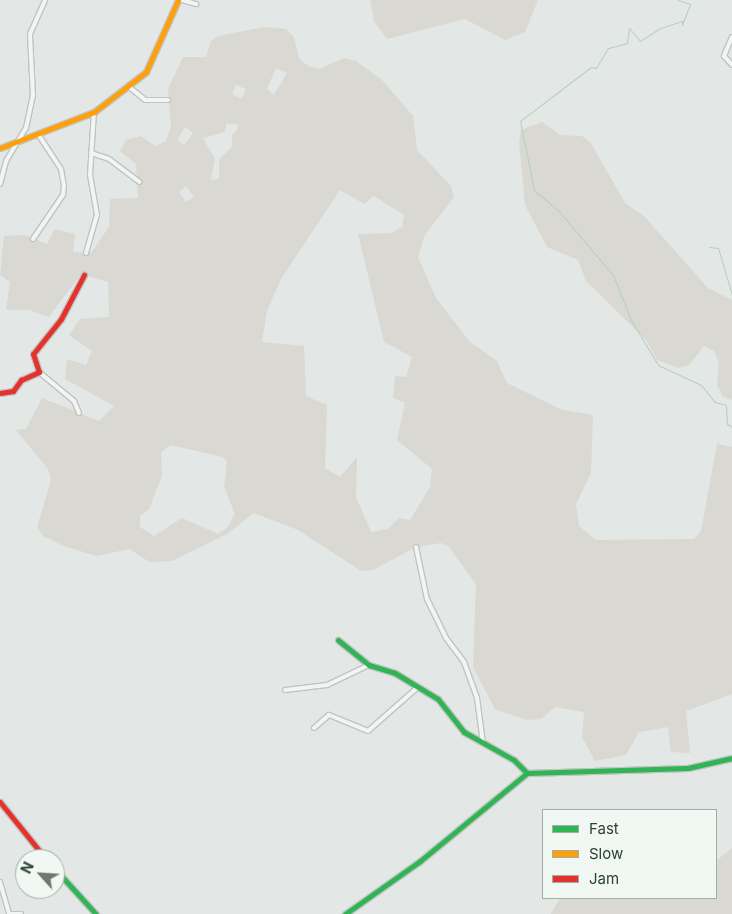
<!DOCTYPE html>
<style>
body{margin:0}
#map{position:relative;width:732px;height:914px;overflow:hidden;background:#e3e7e5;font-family:Inter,sans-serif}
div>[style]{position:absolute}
.green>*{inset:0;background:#dad8d2}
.stream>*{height:1px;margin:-0.5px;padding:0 0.5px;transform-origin:0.5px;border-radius:0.5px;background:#b3d1bc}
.roads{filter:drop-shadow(1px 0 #c0c4c2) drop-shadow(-1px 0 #c0c4c2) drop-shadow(0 1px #c0c4c2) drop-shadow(0 -1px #c0c4c2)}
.street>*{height:4px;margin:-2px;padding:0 2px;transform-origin:2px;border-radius:2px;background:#f2f5f3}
.fast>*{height:5px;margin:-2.5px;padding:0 2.5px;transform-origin:2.5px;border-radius:2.5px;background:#30b455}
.slow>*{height:5px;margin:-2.5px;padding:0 2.5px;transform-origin:2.5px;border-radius:2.5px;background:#ff9f0a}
.jam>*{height:5px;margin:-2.5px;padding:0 2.5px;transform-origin:2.5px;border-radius:2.5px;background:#e5322d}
span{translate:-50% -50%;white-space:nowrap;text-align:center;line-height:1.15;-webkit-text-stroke:4px #f1f7f3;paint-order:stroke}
.legend{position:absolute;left:542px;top:809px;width:175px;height:90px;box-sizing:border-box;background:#f1f7f3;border:1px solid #a1aea7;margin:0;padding:6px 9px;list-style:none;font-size:15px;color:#2a4034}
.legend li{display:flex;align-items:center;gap:10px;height:25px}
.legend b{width:25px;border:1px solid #a1aea7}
.north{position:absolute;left:15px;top:849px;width:50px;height:50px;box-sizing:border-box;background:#f1f7f3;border:1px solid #a1aea7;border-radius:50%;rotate:296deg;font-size:14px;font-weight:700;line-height:20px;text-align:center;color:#2a4034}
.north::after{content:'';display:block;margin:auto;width:18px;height:22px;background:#6b7a72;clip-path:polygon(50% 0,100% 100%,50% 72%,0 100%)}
</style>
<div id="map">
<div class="green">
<div style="clip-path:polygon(370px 0,538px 0,525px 32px,505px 40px,465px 19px,387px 39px,374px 21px)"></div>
<div style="clip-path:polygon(evenodd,264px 27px,286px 29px,294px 37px,299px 59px,308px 66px,319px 69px,344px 58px,356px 61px,383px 81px,413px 116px,417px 150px,451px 186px,454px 197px,425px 235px,418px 257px,436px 298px,470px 342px,497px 361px,507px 383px,562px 410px,593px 415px,591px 473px,576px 504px,579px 526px,596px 540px,694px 539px,701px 531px,717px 444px,732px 447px,732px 694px,686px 711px,690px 753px,671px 752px,668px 727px,639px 732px,626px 755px,595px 761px,582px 737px,584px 712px,555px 707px,541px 719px,526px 720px,495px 709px,473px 667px,476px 584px,448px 546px,441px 543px,416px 547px,373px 570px,361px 571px,298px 530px,254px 513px,227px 534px,172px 561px,149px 562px,130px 549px,96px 556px,64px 546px,43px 536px,37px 527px,51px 480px,48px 469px,16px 430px,26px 429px,42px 398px,99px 421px,114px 406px,65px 379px,67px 359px,86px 365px,92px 351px,69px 335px,80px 319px,109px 317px,108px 282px,81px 274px,49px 317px,29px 310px,6px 310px,10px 282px,0 275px,4px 236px,25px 235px,47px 244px,55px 229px,75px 234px,73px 252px,91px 253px,109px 227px,110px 199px,138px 198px,136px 164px,120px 151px,126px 140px,141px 136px,155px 146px,166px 141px,171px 127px,168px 89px,183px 57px,206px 57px,211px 41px,219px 36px,264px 27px,276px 68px,287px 73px,274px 95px,267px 89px,276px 68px,264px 27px,236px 85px,246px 89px,241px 99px,232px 94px,236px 85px,264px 27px,226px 124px,238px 124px,237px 130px,232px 135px,232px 147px,219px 159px,219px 179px,211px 180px,215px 159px,203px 138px,225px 132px,226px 124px,264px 27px,185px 127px,193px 133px,184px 145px,177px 140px,185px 127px,264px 27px,186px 186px,194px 197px,186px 202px,179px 192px,186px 186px,264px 27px,340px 190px,364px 204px,374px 196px,404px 215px,402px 227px,391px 233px,358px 234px,384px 342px,412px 357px,406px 377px,395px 376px,393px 398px,405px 403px,397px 440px,432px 469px,430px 487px,410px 520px,399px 518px,388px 529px,371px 532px,356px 497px,357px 457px,340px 477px,325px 468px,327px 405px,306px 396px,304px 346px,262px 342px,267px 311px,281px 279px,340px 190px,264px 27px,170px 445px,223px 457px,227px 462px,224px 487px,235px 514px,227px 528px,218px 534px,182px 518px,154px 536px,140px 527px,140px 516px,149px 509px,162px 476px,161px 453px,170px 445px)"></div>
<div style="clip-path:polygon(542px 122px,560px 135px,582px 136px,591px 143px,625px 203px,644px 216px,708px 288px,732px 300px,732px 400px,723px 397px,717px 385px,719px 362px,714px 351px,704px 346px,689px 365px,679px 368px,657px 360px,646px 340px,586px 281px,578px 260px,547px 247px,525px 205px,519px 142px,521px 130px)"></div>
<div style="clip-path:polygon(732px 848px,732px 914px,551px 914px,560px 898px,716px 898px,716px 861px)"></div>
</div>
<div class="stream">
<div style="left:678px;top:0;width:13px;rotate:18deg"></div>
<div style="left:690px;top:4px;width:22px;rotate:111deg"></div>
<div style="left:682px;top:25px;width:4px;rotate:-90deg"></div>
<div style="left:682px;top:21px;width:23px;rotate:162deg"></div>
<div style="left:660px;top:28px;width:24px;rotate:147deg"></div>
<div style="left:640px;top:41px;width:17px;rotate:-130deg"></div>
<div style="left:629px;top:28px;width:15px;rotate:98deg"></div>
<div style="left:627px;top:43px;width:20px;rotate:165deg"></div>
<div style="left:608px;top:48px;width:23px;rotate:121deg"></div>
<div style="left:596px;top:68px;width:5px;rotate:-169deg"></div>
<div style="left:591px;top:67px;width:89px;rotate:142.7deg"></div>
<div style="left:520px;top:121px;width:70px;rotate:78.5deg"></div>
<div style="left:534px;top:190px;width:30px;rotate:40deg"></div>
<div style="left:557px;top:209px;width:87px;rotate:49.7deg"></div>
<div style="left:613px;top:275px;width:48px;rotate:68.2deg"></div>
<div style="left:631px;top:320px;width:52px;rotate:59deg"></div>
<div style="left:658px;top:365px;width:47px;rotate:24.9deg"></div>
<div style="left:701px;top:385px;width:22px;rotate:51deg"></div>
<div style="left:715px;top:402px;width:11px;rotate:15deg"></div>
<div style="left:726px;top:405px;width:19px;rotate:87deg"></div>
<div style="left:727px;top:424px;width:6px;rotate:31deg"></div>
<div style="left:709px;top:247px;width:9px;rotate:6deg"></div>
<div style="left:718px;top:248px;width:49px;rotate:73.4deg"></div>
</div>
<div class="roads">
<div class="street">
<div style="left:182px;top:0;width:15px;rotate:16deg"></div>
<div style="left:732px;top:37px;width:21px;rotate:113deg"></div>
<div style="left:724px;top:56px;width:12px;rotate:48deg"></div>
<div style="left:128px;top:86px;width:22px;rotate:39deg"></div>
<div style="left:145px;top:100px;width:23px"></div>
<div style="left:91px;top:153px;width:19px;rotate:18deg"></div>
<div style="left:109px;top:159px;width:38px;rotate:37deg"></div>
<div style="left:0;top:184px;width:24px;rotate:-75deg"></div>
<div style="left:6px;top:161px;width:39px;rotate:-59deg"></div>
<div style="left:26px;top:128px;width:33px;rotate:-78deg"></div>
<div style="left:33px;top:96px;width:62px;rotate:-92.8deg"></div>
<div style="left:30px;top:34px;width:37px;rotate:-66deg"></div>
<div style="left:33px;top:239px;width:53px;rotate:-55.7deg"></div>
<div style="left:63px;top:195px;width:9px;rotate:-84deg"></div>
<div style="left:64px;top:186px;width:17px;rotate:-100deg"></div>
<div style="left:61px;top:169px;width:42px;rotate:-123.3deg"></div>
<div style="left:86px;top:253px;width:40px;rotate:-74deg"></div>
<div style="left:97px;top:215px;width:41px;rotate:-99.9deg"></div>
<div style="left:90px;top:175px;width:63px;rotate:-86.4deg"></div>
<div style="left:39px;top:372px;width:45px;rotate:39.6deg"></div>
<div style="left:74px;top:401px;width:13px;rotate:67deg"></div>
<div style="left:416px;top:547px;width:53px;rotate:78.1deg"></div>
<div style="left:427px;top:599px;width:43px;rotate:64deg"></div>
<div style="left:446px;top:638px;width:30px;rotate:53deg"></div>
<div style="left:464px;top:662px;width:38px;rotate:70deg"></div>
<div style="left:477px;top:698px;width:45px;rotate:82.4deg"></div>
<div style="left:285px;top:690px;width:42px;rotate:-6.8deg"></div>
<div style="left:327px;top:685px;width:47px;rotate:-25.5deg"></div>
<div style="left:314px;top:728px;width:20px;rotate:-41deg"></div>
<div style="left:329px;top:715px;width:42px;rotate:22.3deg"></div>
<div style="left:368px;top:731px;width:67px;rotate:-41.3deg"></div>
<div style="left:0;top:882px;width:33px;rotate:74deg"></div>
<div style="left:11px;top:914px;width:10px"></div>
</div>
<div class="fast">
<div style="left:338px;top:640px;width:40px;rotate:39deg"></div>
<div style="left:369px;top:665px;width:27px;rotate:17deg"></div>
<div style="left:395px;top:673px;width:50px;rotate:31.2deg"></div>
<div style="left:438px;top:699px;width:42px;rotate:51.8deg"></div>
<div style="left:464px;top:732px;width:57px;rotate:29.2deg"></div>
<div style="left:514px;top:760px;width:18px;rotate:45deg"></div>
<div style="left:55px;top:869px;width:61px;rotate:47.7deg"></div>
<div style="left:345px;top:914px;width:92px;rotate:-35.2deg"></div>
<div style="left:420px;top:861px;width:139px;rotate:-39.4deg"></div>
<div style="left:527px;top:773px;width:161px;rotate:-1.8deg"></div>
<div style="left:688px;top:768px;width:45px;rotate:-12.8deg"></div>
</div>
<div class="slow">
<div style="left:0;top:148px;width:101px;rotate:-21deg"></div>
<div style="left:94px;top:112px;width:66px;rotate:-37.6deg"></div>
<div style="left:146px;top:72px;width:79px;rotate:-66deg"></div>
</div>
<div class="jam">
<div style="left:0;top:393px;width:13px;rotate:-9deg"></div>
<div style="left:13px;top:391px;width:14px;rotate:-54deg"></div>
<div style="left:21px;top:380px;width:20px;rotate:-24deg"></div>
<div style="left:39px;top:372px;width:19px;rotate:-108deg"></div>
<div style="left:33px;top:354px;width:45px;rotate:-51.3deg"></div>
<div style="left:61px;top:319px;width:50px;rotate:-62.4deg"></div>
<div style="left:0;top:802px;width:73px;rotate:51.1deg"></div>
</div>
</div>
<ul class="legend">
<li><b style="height:6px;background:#30b455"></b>Fast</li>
<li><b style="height:6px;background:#ff9f0a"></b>Slow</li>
<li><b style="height:6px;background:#e5322d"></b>Jam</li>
</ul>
<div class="north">N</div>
</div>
